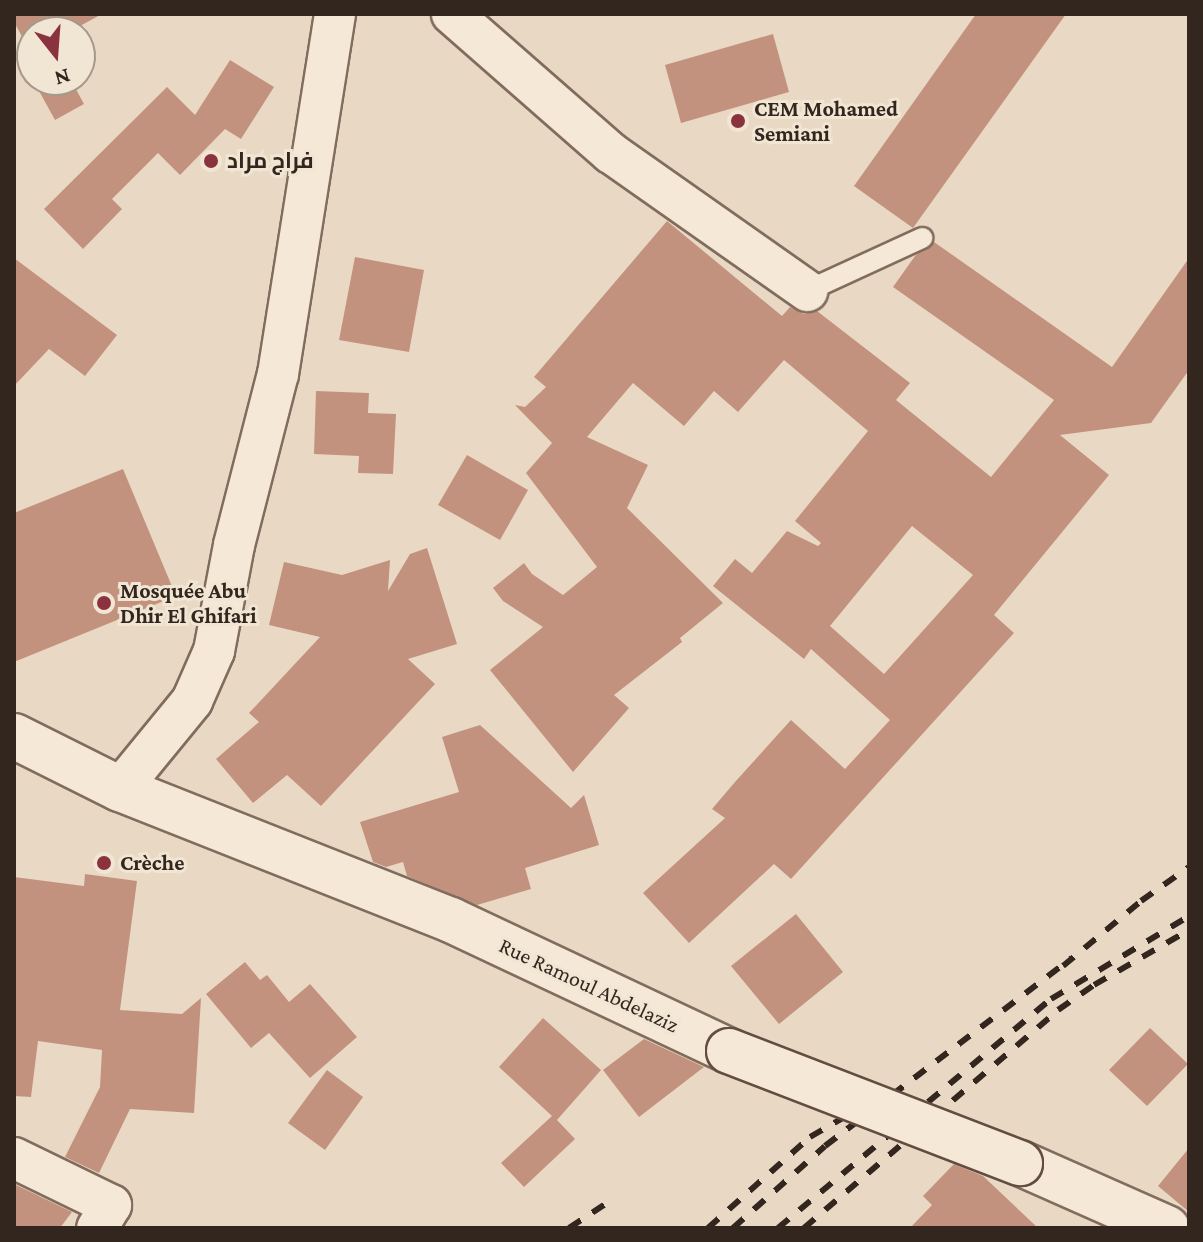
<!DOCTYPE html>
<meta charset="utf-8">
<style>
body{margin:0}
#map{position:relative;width:1203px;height:1242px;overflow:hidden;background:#e9d9c4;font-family:"Crimson Pro",Cairo,serif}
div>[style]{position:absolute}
.building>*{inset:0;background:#c3927e}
.roads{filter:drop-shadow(2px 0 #816c5d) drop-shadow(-2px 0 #816c5d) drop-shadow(0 2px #816c5d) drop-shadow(0 -2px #816c5d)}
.lane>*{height:20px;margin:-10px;padding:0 10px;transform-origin:10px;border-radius:10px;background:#f5e8d6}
.street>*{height:40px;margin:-20px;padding:0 20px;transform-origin:20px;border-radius:20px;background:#f5e8d6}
.secondary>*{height:44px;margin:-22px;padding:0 22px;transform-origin:22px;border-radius:22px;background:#f5e8d6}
.rail>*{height:6px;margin-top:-3px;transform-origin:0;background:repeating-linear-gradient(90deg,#33261f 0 14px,transparent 0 28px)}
.bridges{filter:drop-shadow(2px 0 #634d40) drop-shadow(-2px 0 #634d40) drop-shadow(0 2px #634d40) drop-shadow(0 -2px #634d40)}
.secondary-bridge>*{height:44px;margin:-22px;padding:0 22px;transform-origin:22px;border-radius:22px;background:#f5e8d6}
.dots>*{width:22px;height:22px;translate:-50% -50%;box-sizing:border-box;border:4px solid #f1e5d3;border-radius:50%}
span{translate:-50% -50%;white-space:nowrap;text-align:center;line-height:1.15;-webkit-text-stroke:6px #f1e5d3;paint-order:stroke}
.poi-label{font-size:22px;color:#33261f;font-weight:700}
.left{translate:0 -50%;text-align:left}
.street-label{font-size:22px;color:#33261f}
.frame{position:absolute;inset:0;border:16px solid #33261f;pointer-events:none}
.north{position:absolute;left:16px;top:16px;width:80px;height:80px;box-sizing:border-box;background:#f1e5d3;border:2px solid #a5998b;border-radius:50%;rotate:163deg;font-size:22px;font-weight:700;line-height:32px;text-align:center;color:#33261f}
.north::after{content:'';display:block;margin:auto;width:28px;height:36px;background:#8a333f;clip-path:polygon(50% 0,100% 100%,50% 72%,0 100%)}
</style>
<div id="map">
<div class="building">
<div style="clip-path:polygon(14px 14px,102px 14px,69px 32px,32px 32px,31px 53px,14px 22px)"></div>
<div style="clip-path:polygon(976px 14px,1066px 14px,913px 228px,854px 186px)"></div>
<div style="clip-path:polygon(773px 34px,789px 92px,681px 123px,665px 65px)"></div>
<div style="clip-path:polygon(230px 60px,274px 87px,241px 139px,225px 129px,180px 175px,158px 153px,112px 199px,122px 209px,83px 249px,44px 209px,167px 87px,195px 115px)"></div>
<div style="clip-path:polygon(33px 80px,71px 80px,84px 104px,55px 120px)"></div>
<div style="clip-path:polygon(evenodd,667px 221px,782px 316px,790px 307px,804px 314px,817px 311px,910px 383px,896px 400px,991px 477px,1054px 400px,893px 287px,915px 256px,934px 242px,1112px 367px,1189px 258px,1189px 370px,1151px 423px,1060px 435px,1109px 475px,994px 615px,1014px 633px,791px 879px,774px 864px,689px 943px,643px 893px,725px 818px,712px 809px,735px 782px,791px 720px,845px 769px,890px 720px,811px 649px,804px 659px,713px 586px,735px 559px,752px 573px,787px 531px,818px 546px,821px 543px,795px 521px,868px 431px,784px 360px,738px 412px,714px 391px,684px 426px,633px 383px,587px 437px,648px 465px,627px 508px,723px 603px,680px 638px,682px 642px,614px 695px,629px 708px,573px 772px,490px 670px,543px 627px,503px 601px,493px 588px,524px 563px,532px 574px,563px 595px,597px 567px,526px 473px,552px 443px,515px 405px,525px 407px,546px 387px,534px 377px,667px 221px,912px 526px,973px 575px,884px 674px,830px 626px,912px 526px)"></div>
<div style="clip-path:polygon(355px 257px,424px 270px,409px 352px,339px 340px)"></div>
<div style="clip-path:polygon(14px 258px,117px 335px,85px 376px,49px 349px,14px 386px)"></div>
<div style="clip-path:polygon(316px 391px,369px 393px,368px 413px,396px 414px,393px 474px,358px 473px,359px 456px,314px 454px)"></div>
<div style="clip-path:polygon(467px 455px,528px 490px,500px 540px,438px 505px)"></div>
<div style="clip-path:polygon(123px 469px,176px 596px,14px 662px,14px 513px)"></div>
<div style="clip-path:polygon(427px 548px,457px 644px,408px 659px,435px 684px,321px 806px,287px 775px,253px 803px,216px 759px,259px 722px,249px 713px,320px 637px,269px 625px,284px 562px,342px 575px,390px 560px,388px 591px,410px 554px)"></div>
<div style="clip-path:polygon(480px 725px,571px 808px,584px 795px,599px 845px,525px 868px,531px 889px,477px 905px,407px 876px,403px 862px,386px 867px,373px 862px,360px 822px,459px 792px,442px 737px)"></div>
<div style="clip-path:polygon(85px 874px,137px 881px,120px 1010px,182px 1014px,201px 998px,194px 1113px,130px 1109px,99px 1173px,65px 1157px,100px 1087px,102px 1050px,38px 1041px,31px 1097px,14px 1096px,14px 877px,84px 886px)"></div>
<div style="clip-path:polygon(796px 914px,843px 972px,779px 1024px,731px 966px)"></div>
<div style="clip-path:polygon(245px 962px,260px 980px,267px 975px,289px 1002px,310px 984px,357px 1037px,310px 1078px,269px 1033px,251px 1048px,206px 994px)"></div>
<div style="clip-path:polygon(543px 1018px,601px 1070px,557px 1120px,575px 1139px,524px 1187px,501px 1163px,552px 1116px,499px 1067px)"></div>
<div style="clip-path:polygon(1150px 1028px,1188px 1064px,1147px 1106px,1109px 1070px)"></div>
<div style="clip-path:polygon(644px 1039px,704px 1067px,639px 1117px,603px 1070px)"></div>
<div style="clip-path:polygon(327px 1070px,363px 1097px,325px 1150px,288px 1123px)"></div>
<div style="clip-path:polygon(1189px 1148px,1189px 1212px,1158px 1186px)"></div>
<div style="clip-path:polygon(954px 1164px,983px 1176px,1038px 1228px,910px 1228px,932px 1205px,923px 1196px)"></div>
<div style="clip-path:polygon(14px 1184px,72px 1212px,60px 1228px,14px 1228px)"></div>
</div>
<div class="roads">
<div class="lane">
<div style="left:807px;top:291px;width:127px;rotate:-24.7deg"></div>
</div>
<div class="street">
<div style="left:452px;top:14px;width:211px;rotate:41.2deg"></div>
<div style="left:611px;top:153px;width:240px;rotate:35.1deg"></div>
<div style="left:120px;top:789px;width:114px;rotate:-50.7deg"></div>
<div style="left:192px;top:701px;width:55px;rotate:-66.3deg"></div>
<div style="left:214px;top:651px;width:108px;rotate:-79.3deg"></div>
<div style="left:234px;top:545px;width:177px;rotate:-75.6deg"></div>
<div style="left:278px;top:374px;width:364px;rotate:-81deg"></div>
<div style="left:14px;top:1158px;width:108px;rotate:25.9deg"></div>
<div style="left:111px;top:1205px;width:27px;rotate:121deg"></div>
</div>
<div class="secondary">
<div style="left:14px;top:736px;width:119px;rotate:26.6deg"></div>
<div style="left:120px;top:789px;width:356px;rotate:21.6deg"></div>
<div style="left:451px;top:920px;width:307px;rotate:25.2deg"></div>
<div style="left:1020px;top:1163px;width:161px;rotate:23.9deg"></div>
</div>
</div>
<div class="rail">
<div style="left:1063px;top:966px;width:102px;rotate:-39.8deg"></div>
<div style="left:1141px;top:901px;width:59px;rotate:-35.3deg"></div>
<div style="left:569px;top:1228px;width:49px;rotate:-33.4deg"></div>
<div style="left:708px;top:1228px;width:137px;rotate:-41.7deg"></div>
<div style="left:810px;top:1137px;width:58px;rotate:-30.1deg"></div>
<div style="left:733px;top:1228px;width:123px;rotate:-41.7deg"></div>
<div style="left:825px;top:1146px;width:310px;rotate:-37.3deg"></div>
<div style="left:778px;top:1228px;width:356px;rotate:-40deg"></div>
<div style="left:1051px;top:999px;width:161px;rotate:-31deg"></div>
<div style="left:804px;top:1228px;width:335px;rotate:-40.6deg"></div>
<div style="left:1058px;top:1010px;width:44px;rotate:-34.8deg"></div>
<div style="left:1094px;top:985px;width:110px;rotate:-30.1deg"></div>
</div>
<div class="bridges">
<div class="secondary-bridge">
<div style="left:729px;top:1051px;width:312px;rotate:21.1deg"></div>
</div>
</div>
<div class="dots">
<div style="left:738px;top:121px;background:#8a333f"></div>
<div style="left:211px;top:161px;background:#8a333f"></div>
<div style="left:104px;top:603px;background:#8a333f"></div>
<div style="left:104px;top:863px;background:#8a333f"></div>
</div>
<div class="poi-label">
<span class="left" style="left:754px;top:121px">CEM Mohamed<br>Semiani</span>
<span class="left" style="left:227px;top:161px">فراج مراد</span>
<span class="left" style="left:120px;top:603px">Mosquée Abu<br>Dhir El Ghifari</span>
<span class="left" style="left:120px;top:863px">Crèche</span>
</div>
<div class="street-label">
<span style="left:589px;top:985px;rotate:25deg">Rue Ramoul Abdelaziz</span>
</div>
<div class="frame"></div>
<div class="north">N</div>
</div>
